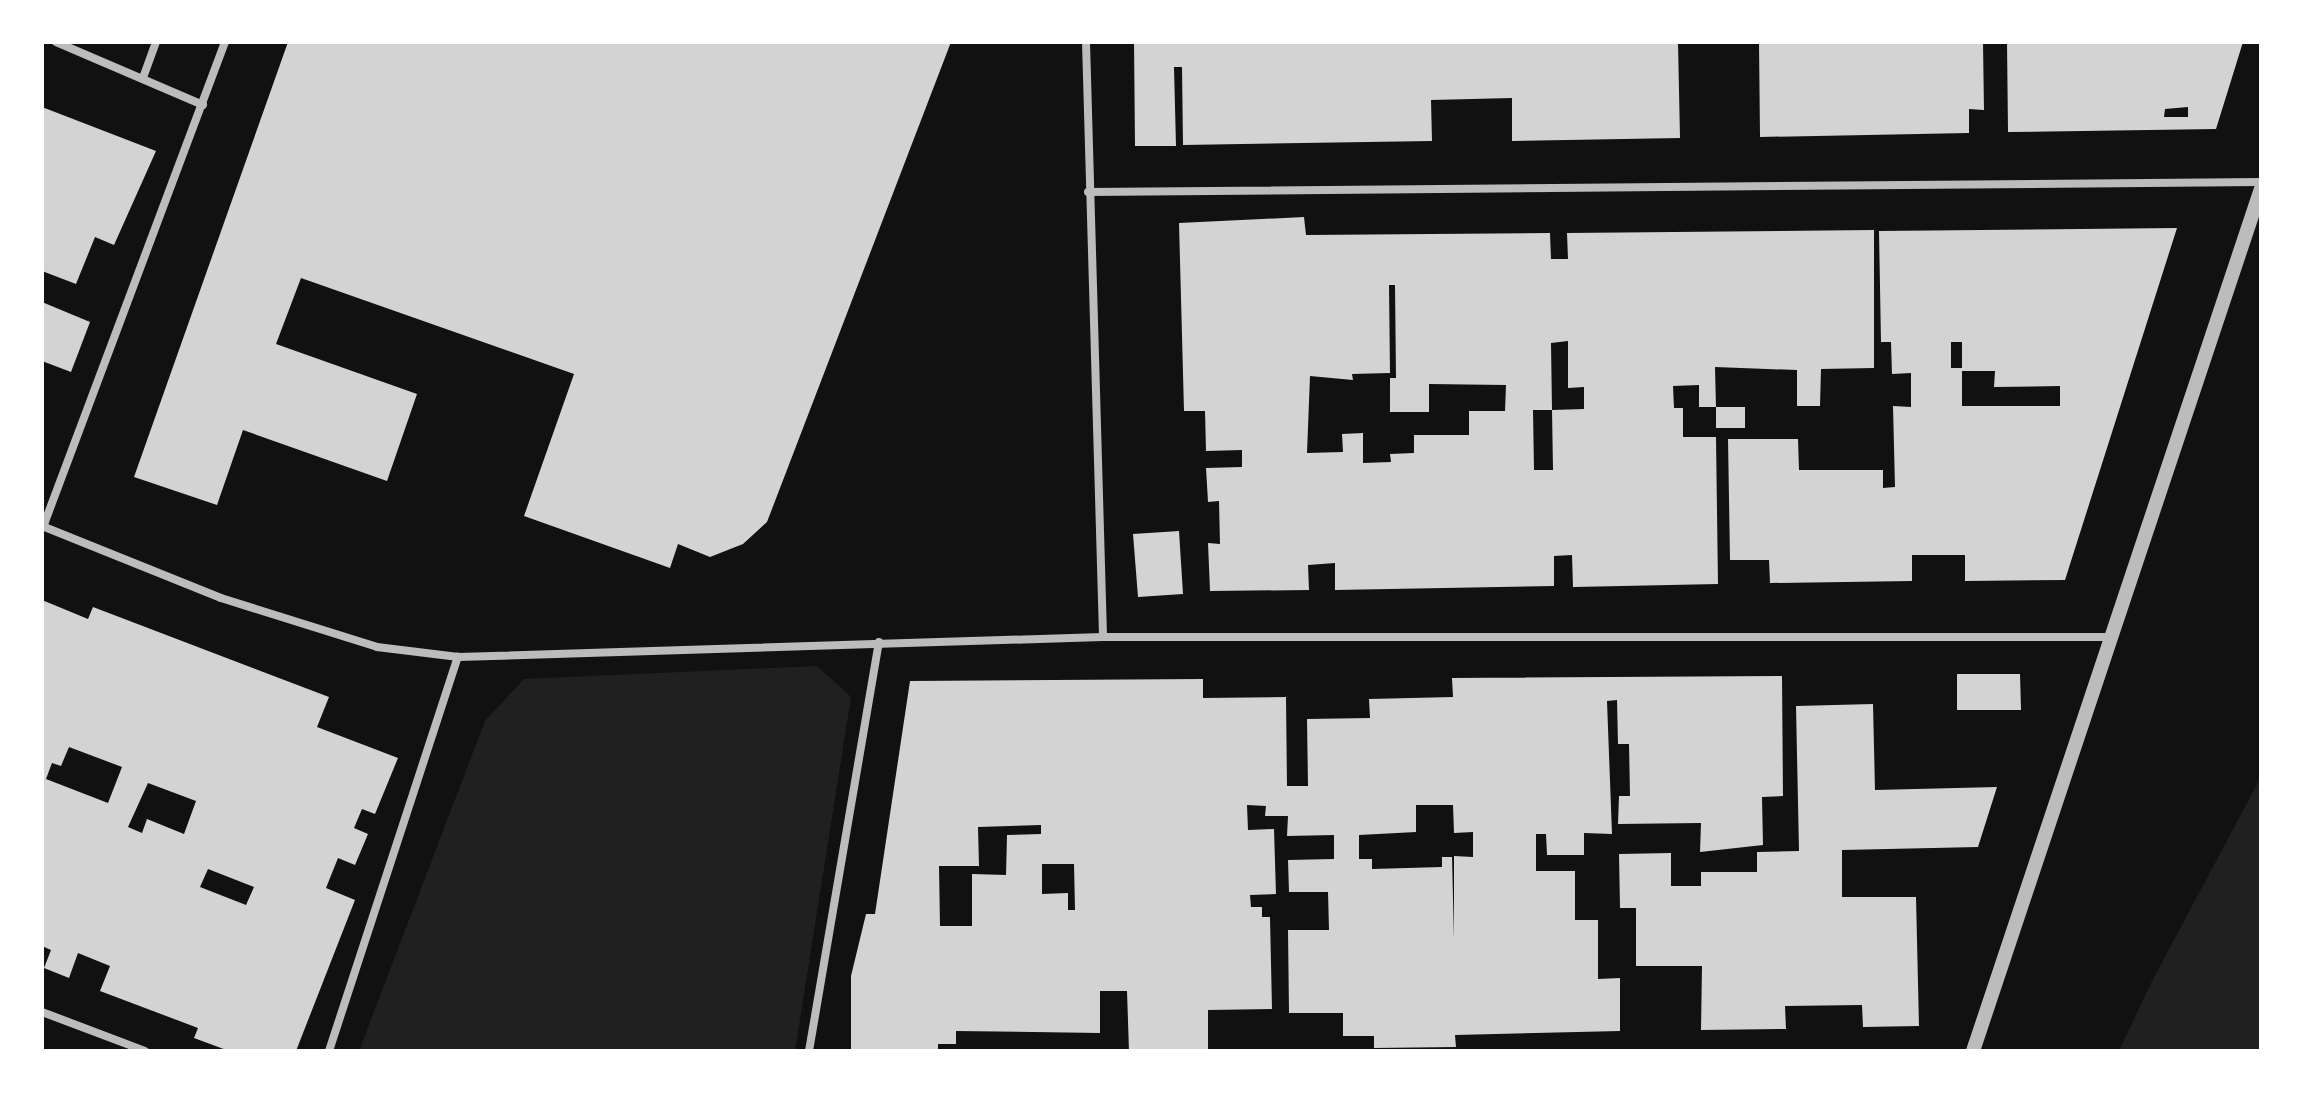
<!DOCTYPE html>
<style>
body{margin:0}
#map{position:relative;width:2303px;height:1093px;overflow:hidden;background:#111;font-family:"Titillium Web",sans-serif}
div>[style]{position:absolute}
.green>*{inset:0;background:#202020}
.building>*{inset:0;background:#d3d3d3}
.minor>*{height:8px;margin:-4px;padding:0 4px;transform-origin:4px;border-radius:4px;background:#bcbcbc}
.tertiary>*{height:14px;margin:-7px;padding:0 7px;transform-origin:7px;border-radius:7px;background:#bcbcbc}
span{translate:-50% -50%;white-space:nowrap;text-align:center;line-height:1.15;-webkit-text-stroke:8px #fff;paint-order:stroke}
.frame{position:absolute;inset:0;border:44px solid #fff;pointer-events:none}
</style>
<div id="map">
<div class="green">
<div style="clip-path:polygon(817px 666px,851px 697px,795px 1051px,359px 1051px,485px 721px,524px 679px)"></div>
<div style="clip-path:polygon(2261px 777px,2261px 1051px,2119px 1051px,2151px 983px)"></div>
</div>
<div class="building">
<div style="clip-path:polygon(288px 42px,951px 42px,767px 522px,743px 544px,710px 557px,678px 544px,670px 568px,524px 516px,574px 374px,301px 278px,276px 344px,417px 394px,387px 481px,243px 430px,217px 505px,134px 477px)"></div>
<div style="clip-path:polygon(1134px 42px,1678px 42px,1680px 138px,1512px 141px,1512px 98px,1431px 100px,1432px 141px,1183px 145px,1182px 67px,1174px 67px,1176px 146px,1135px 146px)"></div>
<div style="clip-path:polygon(1759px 42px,1983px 42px,1984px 110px,1969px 109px,1969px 133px,1760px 137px)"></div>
<div style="clip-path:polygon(evenodd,2007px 42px,2243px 42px,2216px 129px,2008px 132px,2007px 42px,2188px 107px,2188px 117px,2164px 117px,2165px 109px,2188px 107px)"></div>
<div style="clip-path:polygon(42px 107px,156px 151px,114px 245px,95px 237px,76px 284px,42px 271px)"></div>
<div style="clip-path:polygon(evenodd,1304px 217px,1306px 235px,1550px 233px,1551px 259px,1568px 259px,1567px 233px,1874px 230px,1874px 368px,1821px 369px,1820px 406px,1797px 406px,1797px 370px,1715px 367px,1716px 407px,1699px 407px,1699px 385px,1673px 386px,1674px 408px,1683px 408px,1683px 437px,1716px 437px,1718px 584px,1573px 587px,1572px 555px,1554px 556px,1554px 586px,1335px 590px,1335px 563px,1308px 565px,1309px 590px,1210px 591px,1208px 543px,1220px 544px,1219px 501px,1208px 502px,1206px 468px,1242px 467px,1242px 450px,1206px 451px,1205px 411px,1184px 411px,1179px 223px,1304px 217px,1389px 285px,1395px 285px,1396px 378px,1390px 378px,1390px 412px,1429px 412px,1429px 384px,1506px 385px,1505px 411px,1469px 411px,1469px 435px,1414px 435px,1414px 453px,1390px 454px,1391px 462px,1363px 463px,1363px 433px,1342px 434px,1343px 452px,1307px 453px,1310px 376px,1353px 380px,1352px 374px,1390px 373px,1389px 285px,1304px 217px,1568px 341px,1568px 388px,1584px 387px,1584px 409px,1552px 410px,1553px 470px,1534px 470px,1533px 410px,1552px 410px,1551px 343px,1568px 341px)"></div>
<div style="clip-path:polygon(evenodd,2177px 228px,2065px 580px,1965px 581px,1965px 555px,1912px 555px,1912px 581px,1770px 583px,1769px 560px,1730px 560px,1728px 439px,1798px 439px,1799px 470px,1883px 470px,1883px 488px,1895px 487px,1893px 406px,1911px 407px,1911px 373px,1892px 374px,1891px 342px,1881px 342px,1879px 231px,2177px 228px,1951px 342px,1962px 342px,1962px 368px,1951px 368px,1951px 342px,2177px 228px,1962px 371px,1995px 371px,1994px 387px,2060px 386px,2060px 406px,1962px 406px,1962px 371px)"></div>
<div style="clip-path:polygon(42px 302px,90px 322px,71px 372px,42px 361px)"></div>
<div style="clip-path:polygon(1716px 407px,1745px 407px,1745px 428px,1716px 428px)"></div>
<div style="clip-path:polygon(1179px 531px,1183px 594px,1138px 597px,1133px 534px)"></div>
<div style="clip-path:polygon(evenodd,42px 600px,88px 619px,93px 607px,329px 697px,317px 727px,398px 758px,375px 814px,362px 809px,354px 828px,368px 834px,355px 865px,338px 858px,326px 888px,355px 900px,296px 1051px,229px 1051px,194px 1038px,198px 1028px,100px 991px,110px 966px,78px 953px,69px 978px,44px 968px,51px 950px,42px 946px,42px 600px,69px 747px,122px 767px,108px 803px,46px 779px,52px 763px,61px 766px,69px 747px,42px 600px,148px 783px,196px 801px,184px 834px,147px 819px,142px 833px,128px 827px,148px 783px,42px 600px,208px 869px,254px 887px,246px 905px,200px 887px,208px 869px)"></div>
<div style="clip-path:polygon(1957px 674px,2020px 674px,2021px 710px,1957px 710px)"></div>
<div style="clip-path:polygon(evenodd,1782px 676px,1783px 796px,1762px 797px,1763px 845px,1700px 852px,1701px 823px,1618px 824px,1619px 796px,1630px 796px,1629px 744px,1618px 744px,1617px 700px,1607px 701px,1612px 834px,1584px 833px,1584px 855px,1547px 855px,1546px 834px,1536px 834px,1536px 871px,1575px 871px,1575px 920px,1598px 920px,1598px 979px,1620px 978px,1620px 1031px,1455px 1035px,1456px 1047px,1374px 1048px,1374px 1036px,1343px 1036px,1343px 1013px,1289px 1013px,1288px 930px,1329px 930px,1328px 892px,1289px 892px,1288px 860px,1334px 859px,1334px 835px,1287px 836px,1288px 816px,1265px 816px,1266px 806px,1247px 805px,1248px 830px,1274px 829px,1276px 894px,1250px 895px,1251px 907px,1262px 907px,1262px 917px,1270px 917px,1272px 1009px,1208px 1010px,1208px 1051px,1129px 1051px,1127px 991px,1100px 991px,1100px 1033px,956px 1031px,956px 1044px,938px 1044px,938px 1051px,851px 1051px,851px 976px,866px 914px,875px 914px,910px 681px,1203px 679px,1203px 698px,1286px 697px,1287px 786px,1308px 786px,1307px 719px,1370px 718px,1369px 699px,1453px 697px,1452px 678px,1782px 676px,1416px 805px,1453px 805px,1454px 833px,1473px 832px,1473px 857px,1454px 856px,1454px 939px,1452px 857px,1442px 857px,1442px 867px,1372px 869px,1372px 859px,1359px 859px,1359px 835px,1416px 832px,1416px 805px,1782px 676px,1041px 825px,1041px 834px,1007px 835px,1006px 875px,972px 874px,972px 926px,940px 926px,939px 866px,979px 866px,978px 827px,1041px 825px,1782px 676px,1042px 864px,1074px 864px,1075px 910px,1068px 910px,1068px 893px,1042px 894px,1042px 864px)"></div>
<div style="clip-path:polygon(1873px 704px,1875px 790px,1997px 787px,1978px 847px,1842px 850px,1842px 897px,1916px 897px,1919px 1026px,1863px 1027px,1862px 1005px,1785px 1006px,1786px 1029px,1701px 1030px,1702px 966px,1636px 966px,1636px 908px,1620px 908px,1619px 854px,1671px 853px,1671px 886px,1701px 886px,1701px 872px,1757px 872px,1757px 852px,1799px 851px,1796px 706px)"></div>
</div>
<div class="minor">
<div style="left:56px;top:42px;width:160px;rotate:23.2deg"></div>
<div style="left:1086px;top:42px;width:595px;rotate:88.36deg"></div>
<div style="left:144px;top:75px;width:35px;rotate:-70deg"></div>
<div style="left:1088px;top:192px;width:1173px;rotate:-0.49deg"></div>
<div style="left:42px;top:526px;width:193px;rotate:21.9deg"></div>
<div style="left:221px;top:598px;width:164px;rotate:17.4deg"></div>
<div style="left:377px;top:647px;width:82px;rotate:7deg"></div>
<div style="left:458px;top:657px;width:645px;rotate:-1.78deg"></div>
<div style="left:1103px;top:637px;width:1010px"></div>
<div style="left:43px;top:527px;width:518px;rotate:-69.43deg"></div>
<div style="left:42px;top:1012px;width:110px;rotate:20.7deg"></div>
<div style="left:329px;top:1051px;width:415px;rotate:-71.9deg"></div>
<div style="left:809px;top:1051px;width:415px;rotate:-80.3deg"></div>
</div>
<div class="tertiary">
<div style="left:1973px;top:1051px;width:909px;rotate:-71.53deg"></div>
</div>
<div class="frame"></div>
</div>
